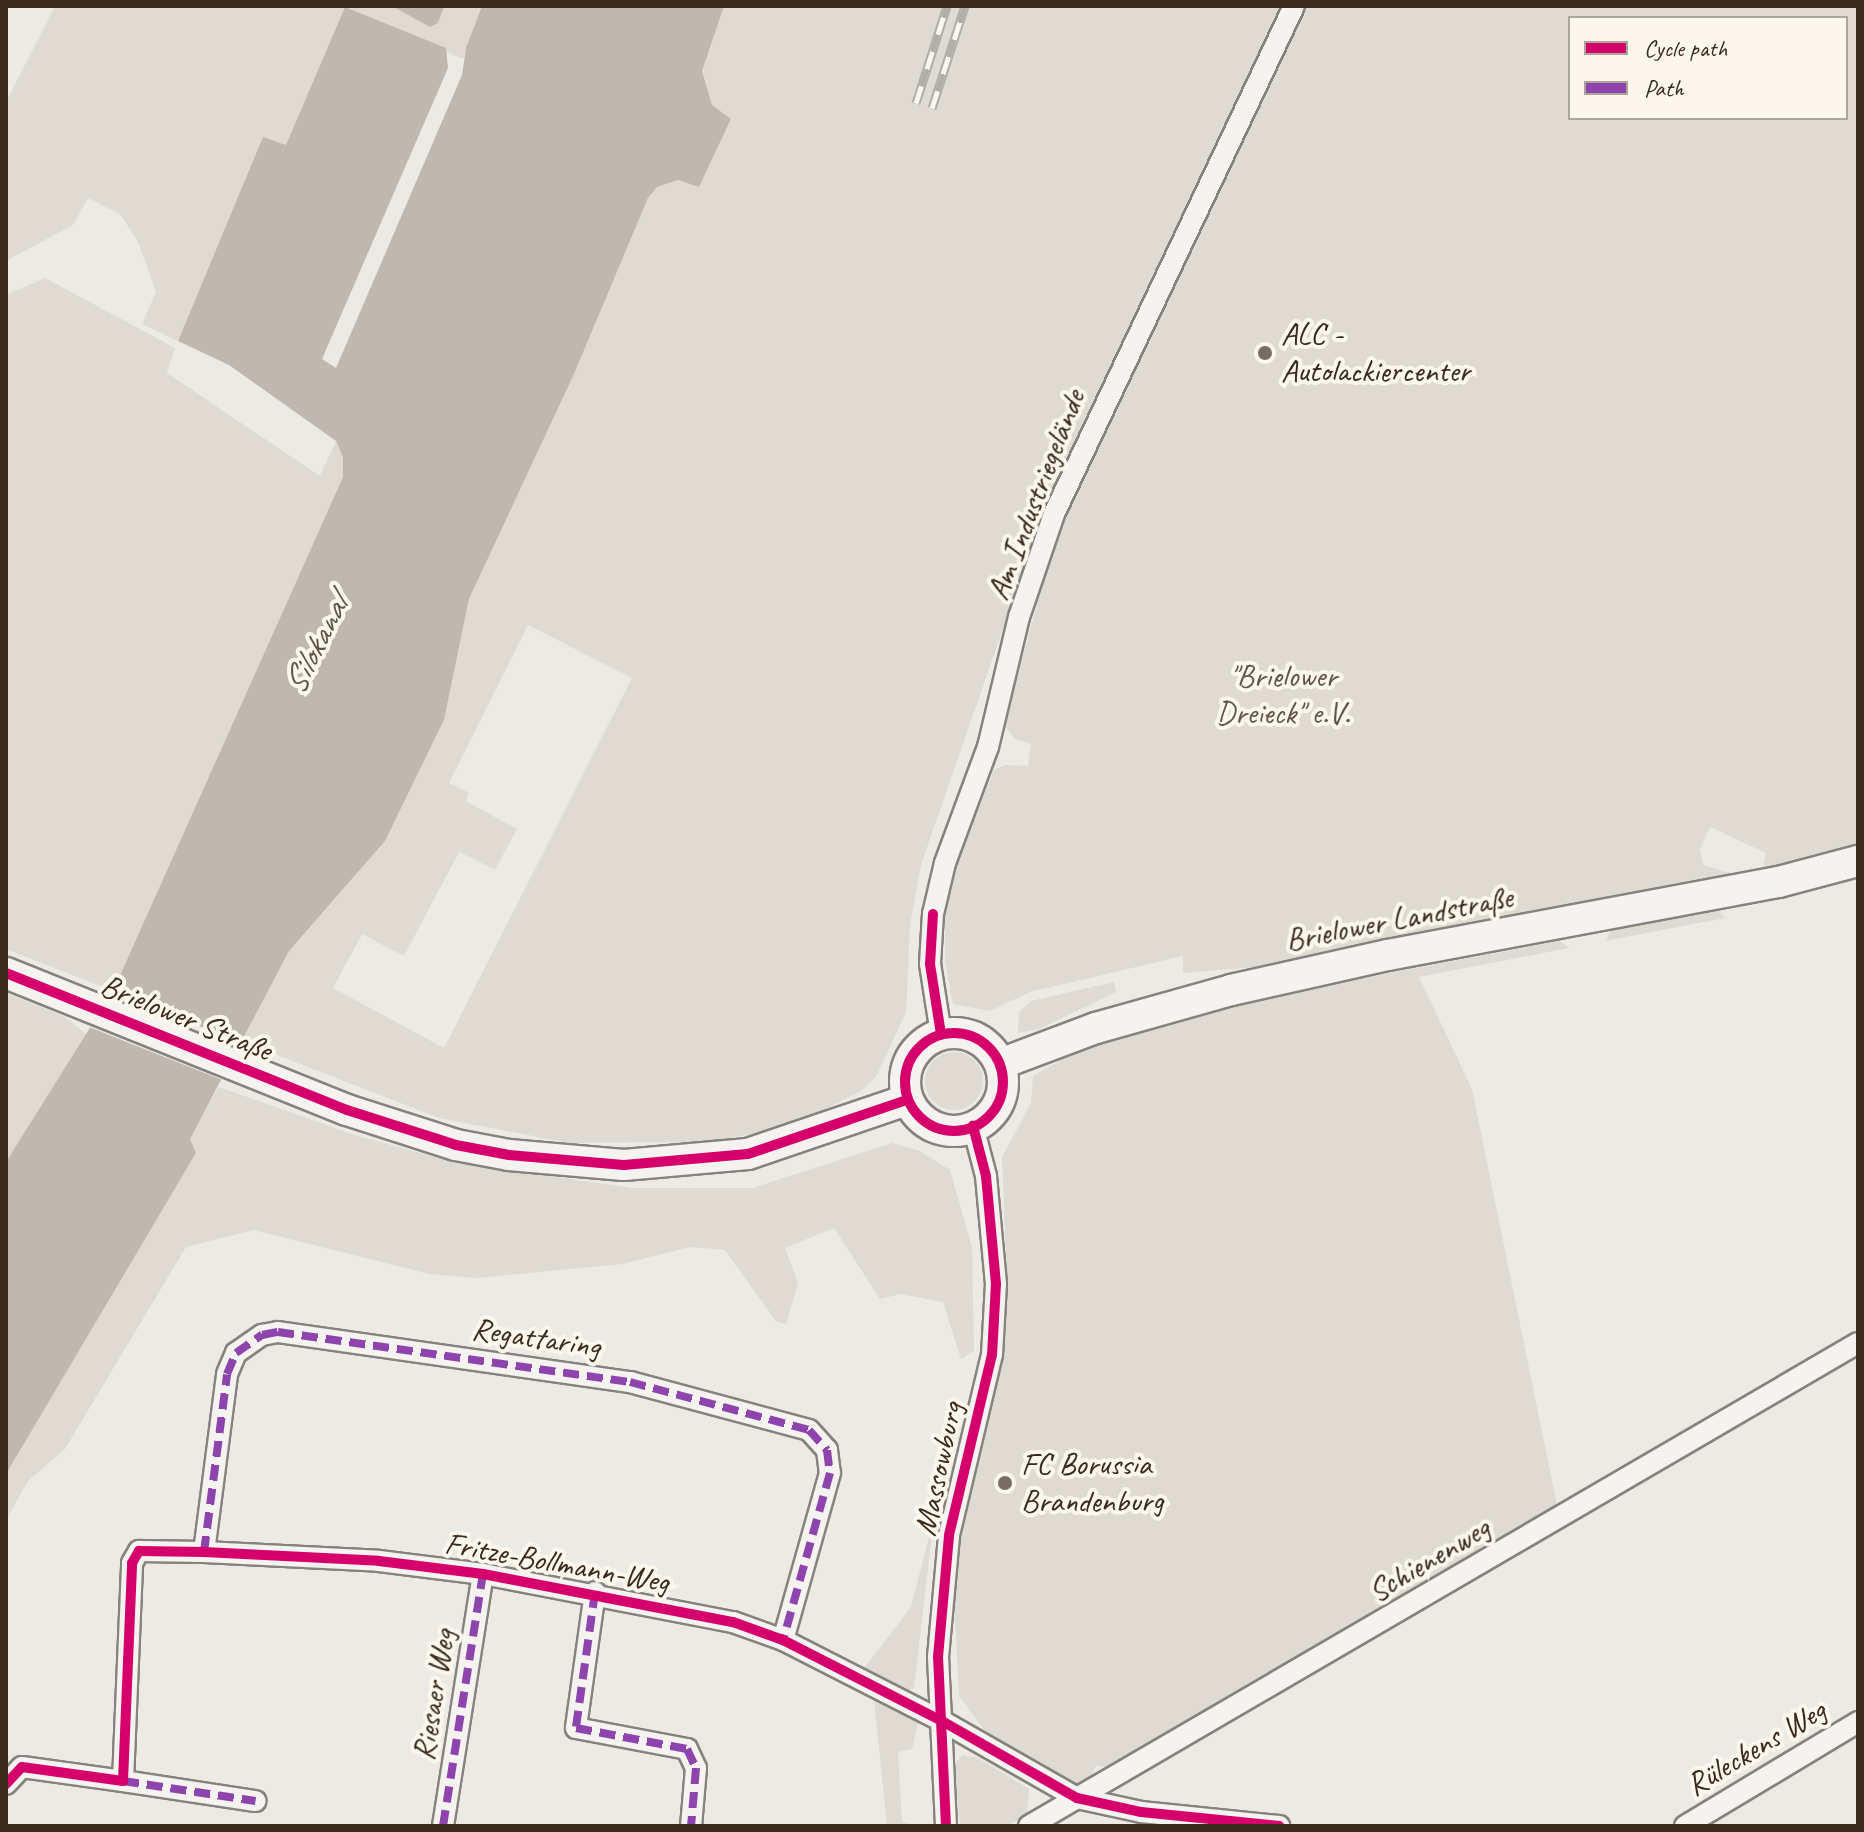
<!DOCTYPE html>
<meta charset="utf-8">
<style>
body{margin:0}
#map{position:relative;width:1864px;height:1832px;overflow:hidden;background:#eceae4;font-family:Caveat,sans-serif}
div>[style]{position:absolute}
.built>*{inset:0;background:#dfdbd2}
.round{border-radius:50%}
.water>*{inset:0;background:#bfb8ae}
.pier>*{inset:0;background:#eceae4}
.roads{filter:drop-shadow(2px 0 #86827c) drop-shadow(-2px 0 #86827c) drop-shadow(0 2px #86827c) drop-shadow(0 -2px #86827c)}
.minor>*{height:20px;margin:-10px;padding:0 10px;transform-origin:10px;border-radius:10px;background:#f4f3ef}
.secondary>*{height:30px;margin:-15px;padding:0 15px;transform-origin:15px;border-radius:15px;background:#f4f3ef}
.secondary>.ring{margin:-15px;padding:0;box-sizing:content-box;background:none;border:30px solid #f4f3ef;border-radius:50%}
.rail>*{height:9px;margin-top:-4.5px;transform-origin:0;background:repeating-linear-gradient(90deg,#fbf7ec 0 18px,#b1aeaa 0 36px);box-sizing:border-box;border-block:2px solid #b1aeaa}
.quiet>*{height:8px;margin-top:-4px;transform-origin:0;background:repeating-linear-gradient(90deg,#8e44ad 0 16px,transparent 0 24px)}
.cycleway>*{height:10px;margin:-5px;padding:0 5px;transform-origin:5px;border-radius:5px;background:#d6006c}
.cycleway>.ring{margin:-5px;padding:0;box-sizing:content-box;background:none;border:10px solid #d6006c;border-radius:50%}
.dots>*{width:22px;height:22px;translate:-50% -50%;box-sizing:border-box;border:4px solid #fbf7ec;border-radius:50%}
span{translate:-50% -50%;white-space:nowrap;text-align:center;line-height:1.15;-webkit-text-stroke:8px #fbf7ec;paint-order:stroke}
.poi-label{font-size:32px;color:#3b2a1e}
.left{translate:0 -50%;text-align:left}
.street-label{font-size:32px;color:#3b2a1e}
.park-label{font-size:32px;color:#625347}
.water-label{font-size:34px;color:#635448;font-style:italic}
.frame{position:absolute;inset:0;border:8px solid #3b2a1e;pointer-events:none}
.legend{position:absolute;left:1568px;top:16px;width:280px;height:104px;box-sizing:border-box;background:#fbf7ec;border:2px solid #aea59a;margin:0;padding:10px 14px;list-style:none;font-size:24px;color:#3b2a1e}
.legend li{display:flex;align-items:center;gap:16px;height:40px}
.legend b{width:40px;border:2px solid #aea59a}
</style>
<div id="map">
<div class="built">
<div style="clip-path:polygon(55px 6px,483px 6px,463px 59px,345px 7px,286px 146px,263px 138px,178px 341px,142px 324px,156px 292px,139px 244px,121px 215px,88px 198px,73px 225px,6px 261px,6px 102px)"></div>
<div style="clip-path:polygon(evenodd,724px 6px,1858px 6px,1858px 851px,1762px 873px,1766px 853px,1710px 827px,1700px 849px,1703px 865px,1730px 873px,1720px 879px,1266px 966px,1183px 973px,1183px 956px,1030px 992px,990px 1011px,953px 1004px,945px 962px,945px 918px,953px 874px,994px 770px,1005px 765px,1028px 766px,1031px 744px,1015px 739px,1004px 725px,1058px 528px,1144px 351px,1123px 338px,1045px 507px,921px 865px,910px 925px,906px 1012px,876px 1077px,861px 1091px,807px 1118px,758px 1133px,705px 1142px,569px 1143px,439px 1118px,241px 1041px,289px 951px,385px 841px,444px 720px,469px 599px,574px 374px,648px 198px,657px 187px,678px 180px,699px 187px,731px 119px,712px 105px,702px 71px,724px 6px,1570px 18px,1846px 18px,1846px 118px,1570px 118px,1570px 18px,724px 6px,528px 625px,632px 678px,444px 1048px,333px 988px,362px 934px,404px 956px,459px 852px,495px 870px,517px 829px,466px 801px,469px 793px,449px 783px,528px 625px)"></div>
<div style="clip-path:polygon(45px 278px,175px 348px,167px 373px,320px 476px,336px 441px,343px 457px,343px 477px,113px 991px,6px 949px,6px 295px)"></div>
<div style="clip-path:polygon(1717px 909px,1725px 918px,1605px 941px,1612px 930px)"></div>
<div style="clip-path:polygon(1560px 941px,1569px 948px,1419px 977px,1472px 1089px,1557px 1505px,1125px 1768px,1096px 1766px,1082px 1793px,991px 1739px,959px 1696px,954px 1598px,957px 1541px,1002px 1348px,1007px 1281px,1002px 1157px,1031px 1103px,1033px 1076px,1085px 1046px,1205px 1008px)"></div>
<div style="clip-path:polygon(1114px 982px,1116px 992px,1039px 1029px,1018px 1033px,1019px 1012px,1031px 1001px)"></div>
<div style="clip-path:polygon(6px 993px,63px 1016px,89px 1036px,6px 1162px)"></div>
<div class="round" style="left:925px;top:1052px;width:58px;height:58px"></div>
<div style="clip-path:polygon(219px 1087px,355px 1135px,453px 1162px,633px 1188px,753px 1188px,892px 1143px,920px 1151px,950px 1170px,972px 1247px,974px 1351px,961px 1359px,943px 1302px,901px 1294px,880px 1299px,834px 1228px,785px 1248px,798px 1283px,786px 1324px,776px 1321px,725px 1250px,691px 1247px,623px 1264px,477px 1278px,430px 1274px,254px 1230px,186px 1247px,65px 1449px,28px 1481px,6px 1520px,6px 1474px,196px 1153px,189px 1139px)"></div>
<div style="clip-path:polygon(934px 1517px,914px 1688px,900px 1695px,862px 1671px,911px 1607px)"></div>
<div style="clip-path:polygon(874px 1699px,919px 1719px,912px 1749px,898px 1752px,902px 1822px,920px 1826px,887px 1826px)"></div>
<div style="clip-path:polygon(962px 1755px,978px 1758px,1029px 1789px,1027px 1816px,1005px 1826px,960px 1826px,955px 1764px)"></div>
</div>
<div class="water">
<div style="clip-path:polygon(392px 6px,444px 6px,438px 23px,430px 27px)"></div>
<div style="clip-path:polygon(482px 6px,724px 6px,702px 71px,712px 105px,731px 119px,699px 187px,678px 180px,657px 187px,648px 198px,574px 374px,469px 599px,444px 720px,385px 841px,289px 951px,190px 1139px,196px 1153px,6px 1474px,6px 1162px,113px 991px,343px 477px,343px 457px,336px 441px,229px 365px,178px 341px,263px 137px,286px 145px,345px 7px,446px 48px,448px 68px,322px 359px,336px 368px,462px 75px,466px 48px)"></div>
</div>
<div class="pier">
<div style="clip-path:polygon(108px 992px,245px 1043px,225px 1081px,89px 1027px)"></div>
</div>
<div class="roads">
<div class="minor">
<div style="left:941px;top:1034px;width:71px;rotate:-98.9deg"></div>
<div style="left:930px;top:964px;width:50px;rotate:-86.6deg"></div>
<div style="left:933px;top:914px;width:52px;rotate:-76.8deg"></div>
<div style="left:945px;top:863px;width:124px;rotate:-69.7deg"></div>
<div style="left:988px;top:747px;width:134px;rotate:-76.6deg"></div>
<div style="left:1019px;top:617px;width:109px;rotate:-71.2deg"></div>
<div style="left:1054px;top:514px;width:562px;rotate:-64.71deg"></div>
<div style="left:204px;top:1552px;width:179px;rotate:-82.6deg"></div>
<div style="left:227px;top:1374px;width:23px;rotate:-67deg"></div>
<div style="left:236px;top:1353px;width:32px;rotate:-35deg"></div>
<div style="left:262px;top:1335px;width:16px;rotate:-11deg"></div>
<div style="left:278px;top:1332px;width:356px;rotate:8.1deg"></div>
<div style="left:630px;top:1382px;width:185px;rotate:15deg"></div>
<div style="left:809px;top:1430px;width:27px;rotate:48deg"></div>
<div style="left:827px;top:1450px;width:23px;rotate:83deg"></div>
<div style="left:830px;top:1473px;width:173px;rotate:105.7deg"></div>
<div style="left:595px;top:1592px;width:137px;rotate:98deg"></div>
<div style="left:576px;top:1728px;width:113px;rotate:10.7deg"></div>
<div style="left:687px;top:1749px;width:21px;rotate:65deg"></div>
<div style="left:696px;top:1768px;width:58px;rotate:94.9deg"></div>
<div style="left:123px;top:1781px;width:134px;rotate:8.6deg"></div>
<div style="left:6px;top:1784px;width:23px;rotate:-47deg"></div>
<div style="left:22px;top:1767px;width:102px;rotate:7.9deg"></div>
<div style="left:123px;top:1781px;width:218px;rotate:-87.6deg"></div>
<div style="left:132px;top:1563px;width:14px;rotate:-60deg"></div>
<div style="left:139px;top:1551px;width:65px;rotate:0.9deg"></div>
<div style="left:204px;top:1552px;width:175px;rotate:2.9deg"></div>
<div style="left:379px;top:1561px;width:105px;rotate:7.1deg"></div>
<div style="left:483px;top:1574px;width:255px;rotate:10.9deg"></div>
<div style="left:733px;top:1622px;width:53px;rotate:19.8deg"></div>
<div style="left:783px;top:1640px;width:178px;rotate:27deg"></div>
<div style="left:942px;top:1721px;width:155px;rotate:29.7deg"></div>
<div style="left:1077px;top:1798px;width:66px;rotate:12.3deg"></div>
<div style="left:1141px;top:1812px;width:139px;rotate:5.8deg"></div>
<div style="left:443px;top:1826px;width:255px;rotate:-81deg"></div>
<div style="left:946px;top:1826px;width:169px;rotate:-92.7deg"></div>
<div style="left:938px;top:1657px;width:122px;rotate:-84.8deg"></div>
<div style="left:949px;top:1535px;width:185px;rotate:-76.6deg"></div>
<div style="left:992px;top:1355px;width:71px;rotate:-86.8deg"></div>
<div style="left:996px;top:1284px;width:108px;rotate:-95.3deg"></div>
<div style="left:986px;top:1176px;width:52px;rotate:-104.6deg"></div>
<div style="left:1029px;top:1826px;width:959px;rotate:-30.23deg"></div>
<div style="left:1685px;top:1826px;width:202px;rotate:-31deg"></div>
</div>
<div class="secondary">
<div style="left:6px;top:973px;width:367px;rotate:21.9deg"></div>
<div style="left:347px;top:1110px;width:114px;rotate:17.8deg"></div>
<div style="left:456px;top:1145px;width:54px;rotate:10.7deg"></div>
<div style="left:509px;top:1155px;width:115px;rotate:5deg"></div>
<div style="left:624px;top:1165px;width:124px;rotate:-5.1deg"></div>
<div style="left:748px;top:1154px;width:168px;rotate:-18.8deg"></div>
<div class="ring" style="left:905px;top:1033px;width:68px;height:68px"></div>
<div style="left:1000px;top:1064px;width:103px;rotate:-20.6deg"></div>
<div style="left:1096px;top:1028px;width:140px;rotate:-15.7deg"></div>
<div style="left:1231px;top:990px;width:161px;rotate:-12.6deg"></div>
<div style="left:1388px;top:955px;width:398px;rotate:-10.6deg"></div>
<div style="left:1779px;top:882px;width:82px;rotate:-14.9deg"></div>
</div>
</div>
<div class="rail">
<div style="left:916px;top:103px;width:102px;rotate:-72.3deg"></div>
<div style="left:932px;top:108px;width:107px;rotate:-72.1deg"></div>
</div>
<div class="quiet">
<div style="left:204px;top:1552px;width:179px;rotate:-82.6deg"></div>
<div style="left:227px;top:1374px;width:23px;rotate:-67deg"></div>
<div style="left:236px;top:1353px;width:32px;rotate:-35deg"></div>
<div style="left:262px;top:1335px;width:16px;rotate:-11deg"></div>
<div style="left:278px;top:1332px;width:356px;rotate:8.1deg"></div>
<div style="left:630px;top:1382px;width:185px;rotate:15deg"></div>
<div style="left:809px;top:1430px;width:27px;rotate:48deg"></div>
<div style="left:827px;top:1450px;width:23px;rotate:83deg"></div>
<div style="left:830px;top:1473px;width:173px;rotate:105.7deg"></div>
<div style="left:595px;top:1592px;width:137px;rotate:98deg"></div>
<div style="left:576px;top:1728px;width:113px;rotate:10.7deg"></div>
<div style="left:687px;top:1749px;width:21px;rotate:65deg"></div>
<div style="left:696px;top:1768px;width:58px;rotate:94.9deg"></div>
<div style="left:123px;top:1781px;width:134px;rotate:8.6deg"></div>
<div style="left:443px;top:1826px;width:255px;rotate:-81deg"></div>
</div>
<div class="cycleway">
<div style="left:933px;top:914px;width:50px;rotate:93.4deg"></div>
<div style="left:930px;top:964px;width:71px;rotate:81.1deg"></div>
<div style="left:6px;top:973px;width:367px;rotate:21.9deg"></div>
<div style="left:347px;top:1110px;width:114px;rotate:17.8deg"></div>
<div style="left:456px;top:1145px;width:54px;rotate:10.7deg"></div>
<div style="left:509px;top:1155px;width:115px;rotate:5deg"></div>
<div style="left:624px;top:1165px;width:124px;rotate:-5.1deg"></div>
<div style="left:748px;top:1154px;width:168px;rotate:-18.8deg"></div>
<div class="ring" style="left:905px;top:1033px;width:88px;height:88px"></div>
<div style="left:6px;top:1784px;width:23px;rotate:-47deg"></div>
<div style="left:22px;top:1767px;width:102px;rotate:7.9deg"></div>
<div style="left:123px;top:1781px;width:218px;rotate:-87.6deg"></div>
<div style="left:132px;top:1563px;width:14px;rotate:-60deg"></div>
<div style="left:139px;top:1551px;width:65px;rotate:0.9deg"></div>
<div style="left:204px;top:1552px;width:175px;rotate:2.9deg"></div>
<div style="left:379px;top:1561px;width:105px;rotate:7.1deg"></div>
<div style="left:483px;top:1574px;width:255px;rotate:10.9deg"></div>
<div style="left:733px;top:1622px;width:53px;rotate:19.8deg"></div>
<div style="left:783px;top:1640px;width:178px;rotate:27deg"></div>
<div style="left:942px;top:1721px;width:155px;rotate:29.7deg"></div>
<div style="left:1077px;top:1798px;width:66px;rotate:12.3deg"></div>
<div style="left:1141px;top:1812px;width:139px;rotate:5.8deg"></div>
<div style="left:946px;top:1826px;width:169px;rotate:-92.7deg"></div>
<div style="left:938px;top:1657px;width:122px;rotate:-84.8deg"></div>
<div style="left:949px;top:1535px;width:185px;rotate:-76.6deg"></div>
<div style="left:992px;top:1355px;width:71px;rotate:-86.8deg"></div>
<div style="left:996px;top:1284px;width:108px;rotate:-95.3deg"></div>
<div style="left:986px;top:1176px;width:52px;rotate:-104.6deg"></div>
</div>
<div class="dots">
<div style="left:1265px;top:353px;background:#796d63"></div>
<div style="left:1005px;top:1483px;background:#796d63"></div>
</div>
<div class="poi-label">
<span class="left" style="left:1281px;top:353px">ALC -<br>Autolackiercenter</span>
<span class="left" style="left:1021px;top:1483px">FC Borussia<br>Brandenburg</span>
</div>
<div class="street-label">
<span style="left:1036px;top:495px;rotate:-69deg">Am Industriegelände</span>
<span style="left:1399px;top:919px;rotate:-11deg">Brielower Landstraße</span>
<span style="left:186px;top:1018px;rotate:22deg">Brielower Straße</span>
<span style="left:536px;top:1338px;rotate:8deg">Regattaring</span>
<span style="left:939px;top:1469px;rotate:-78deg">Massowburg</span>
<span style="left:1429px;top:1560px;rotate:-31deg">Schienenweg</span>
<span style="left:557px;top:1563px;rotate:10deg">Fritze-Bollmann-Weg</span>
<span style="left:434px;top:1695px;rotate:-81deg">Riesaer Weg</span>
<span style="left:1756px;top:1748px;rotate:-31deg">Rüleckens Weg</span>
</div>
<div class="park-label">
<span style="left:1283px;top:695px">"Brielower<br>Dreieck" e.V.</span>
</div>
<div class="water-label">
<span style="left:315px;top:645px;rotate:-63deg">Silokanal</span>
</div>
<div class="frame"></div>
<ul class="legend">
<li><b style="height:10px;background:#d6006c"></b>Cycle path</li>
<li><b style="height:10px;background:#8e44ad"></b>Path</li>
</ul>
</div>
